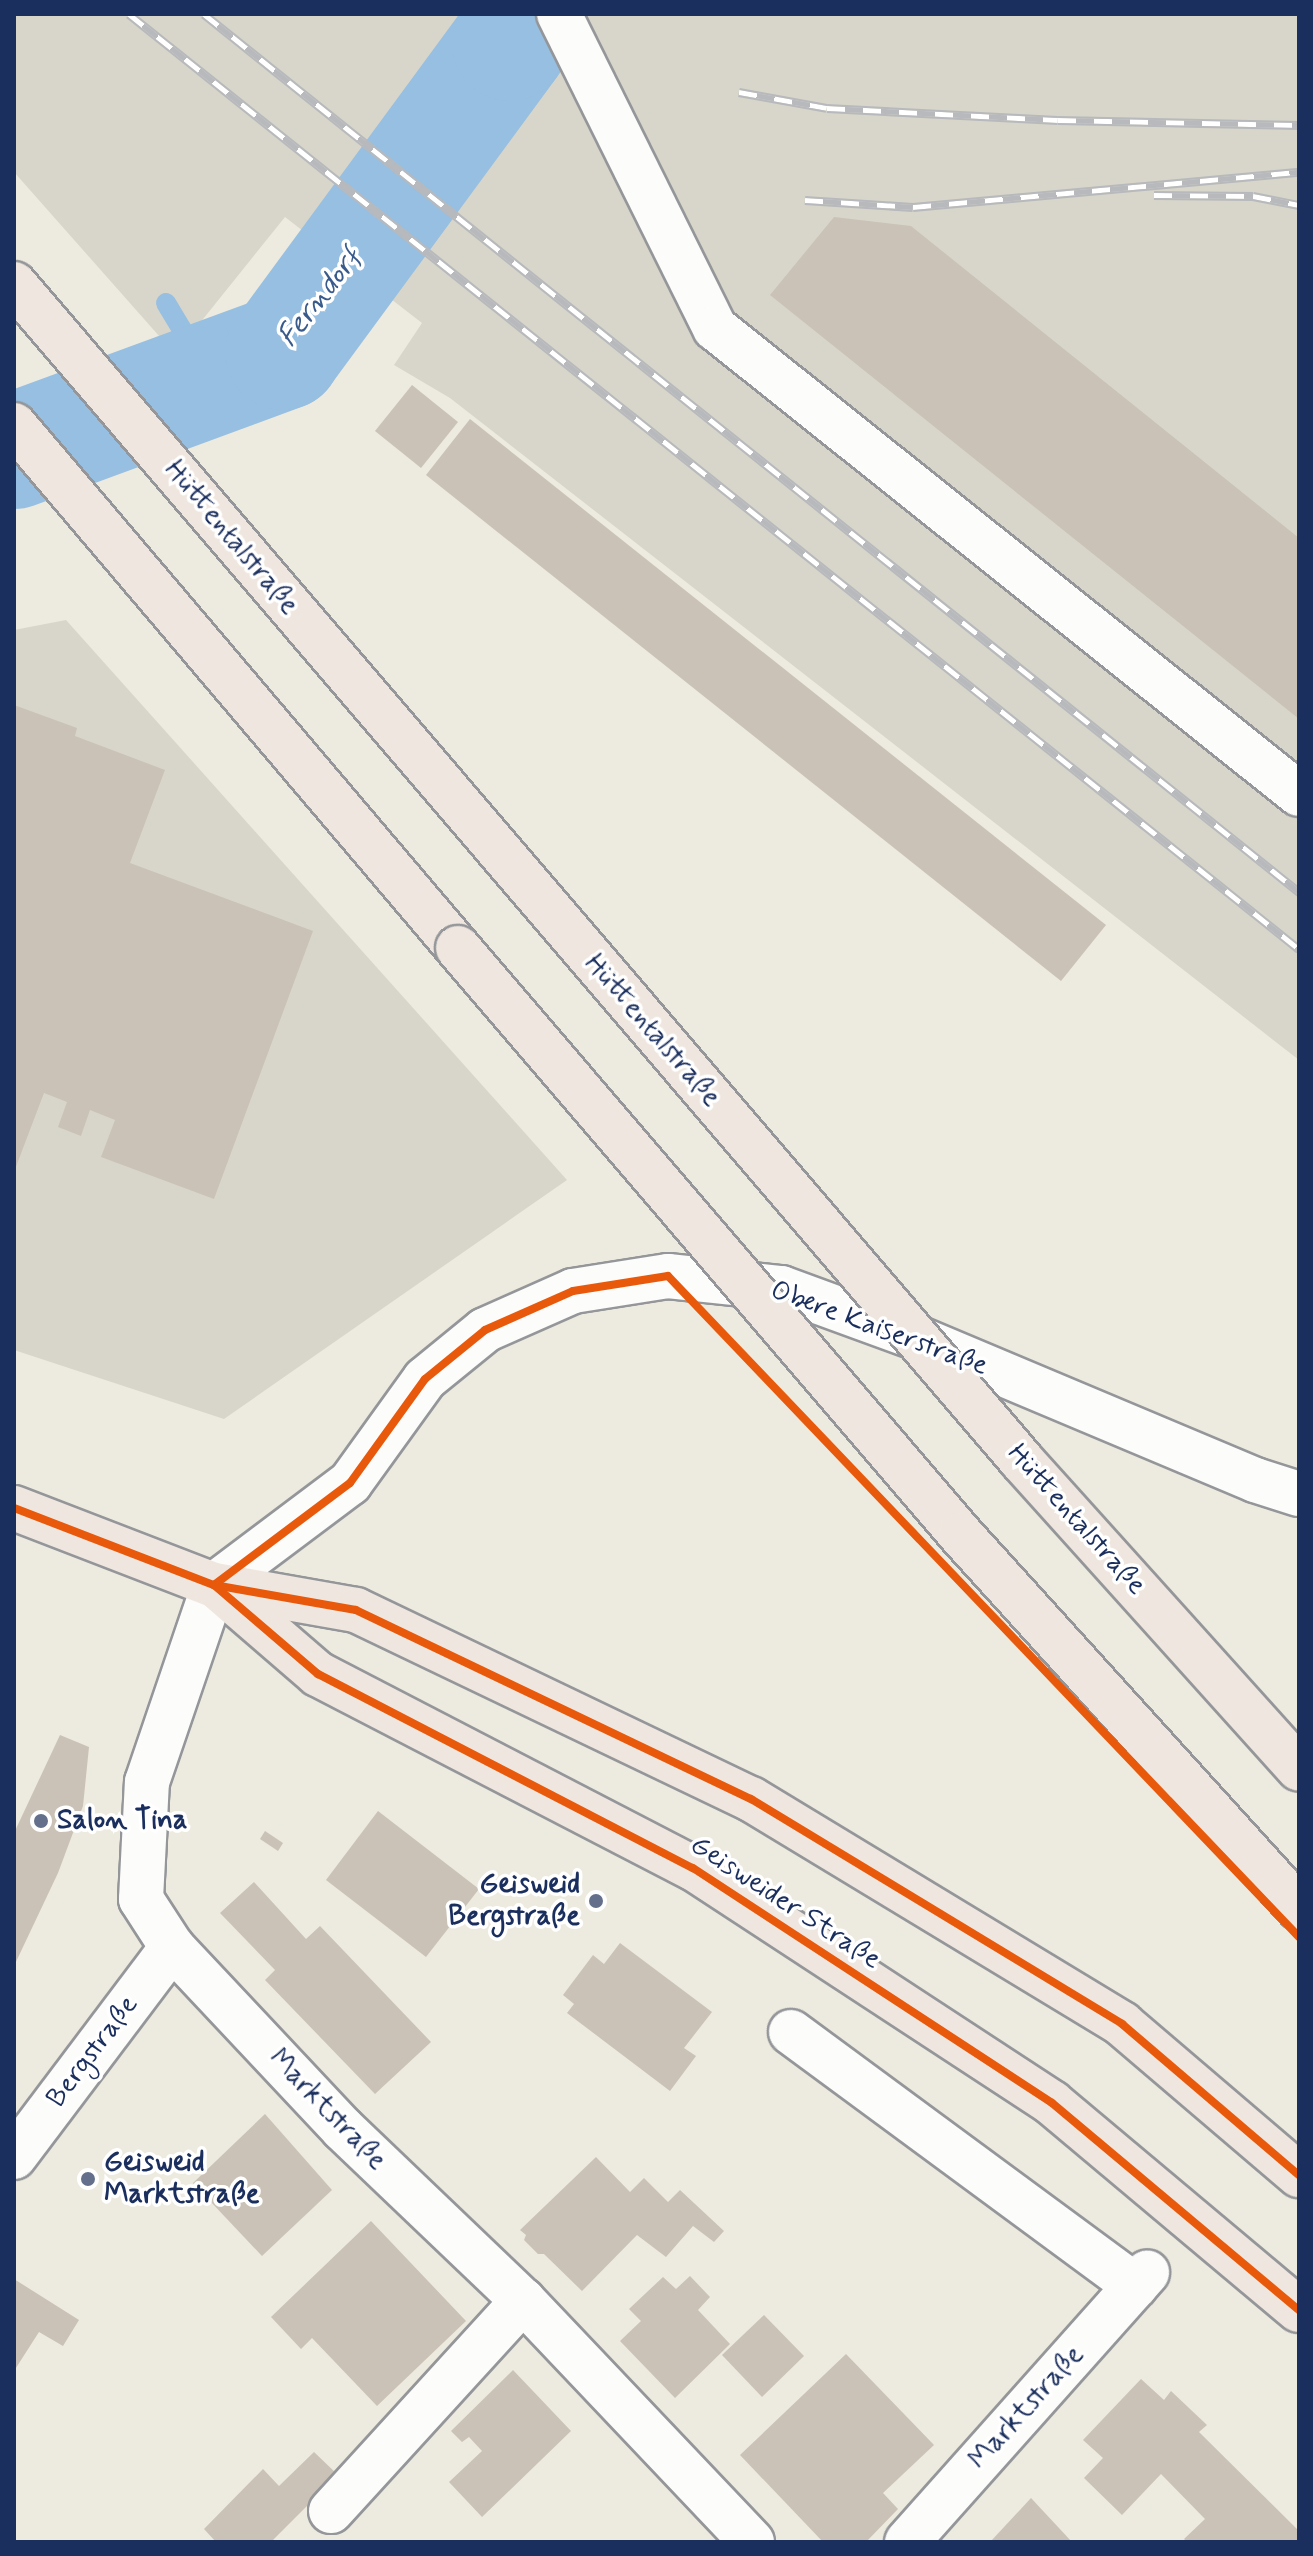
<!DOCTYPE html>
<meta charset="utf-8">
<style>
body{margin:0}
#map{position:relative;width:1313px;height:2556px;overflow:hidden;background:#edeadf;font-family:Mynerve,sans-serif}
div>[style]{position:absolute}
.industrial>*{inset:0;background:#d8d6ca}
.stream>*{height:20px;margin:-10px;padding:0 10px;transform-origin:10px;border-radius:10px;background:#96bfe1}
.river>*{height:116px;margin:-58px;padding:0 58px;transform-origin:58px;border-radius:58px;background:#96bfe1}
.building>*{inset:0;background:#cac2b6}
.roads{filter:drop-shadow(2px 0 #949699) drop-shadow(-2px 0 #949699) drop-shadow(0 2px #949699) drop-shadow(0 -2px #949699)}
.minor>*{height:44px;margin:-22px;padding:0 22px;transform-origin:22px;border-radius:22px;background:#fcfcfa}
.major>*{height:44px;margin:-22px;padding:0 22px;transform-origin:22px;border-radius:22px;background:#efe7df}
.highway>*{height:44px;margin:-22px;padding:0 22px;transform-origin:22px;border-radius:22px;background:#efe7df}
.rail>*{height:9px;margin-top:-4.5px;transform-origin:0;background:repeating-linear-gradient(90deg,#fff 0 18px,#b7b9bc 0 36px);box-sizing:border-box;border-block:2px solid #b7b9bc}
.bridges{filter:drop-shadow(2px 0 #949699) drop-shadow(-2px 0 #949699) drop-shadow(0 2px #949699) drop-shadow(0 -2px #949699)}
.highway-bridge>*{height:44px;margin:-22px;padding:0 22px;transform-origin:22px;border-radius:22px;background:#efe7df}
.cycleway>*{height:8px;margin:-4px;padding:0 4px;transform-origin:4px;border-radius:4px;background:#e8590c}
.dots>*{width:22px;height:22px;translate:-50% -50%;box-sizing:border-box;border:4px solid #fff;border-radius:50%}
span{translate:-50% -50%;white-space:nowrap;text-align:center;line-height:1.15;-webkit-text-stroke:7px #fff;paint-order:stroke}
.street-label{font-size:28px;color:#1b2f5e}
.poi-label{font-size:28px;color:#1b2f5e;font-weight:700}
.left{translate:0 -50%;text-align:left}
.right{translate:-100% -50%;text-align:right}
.water-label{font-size:30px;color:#395b8c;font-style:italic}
.frame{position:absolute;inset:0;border:16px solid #1b2f5e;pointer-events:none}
</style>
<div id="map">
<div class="industrial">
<div style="clip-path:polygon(14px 14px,1299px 14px,1299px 1060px,450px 398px,394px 365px,422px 323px,285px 217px,175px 354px,14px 172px)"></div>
<div style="clip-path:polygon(66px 620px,567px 1180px,224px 1419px,14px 1350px,14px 630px)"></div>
</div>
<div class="stream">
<div style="left:166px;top:303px;width:87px;rotate:59deg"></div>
</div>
<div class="river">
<div style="left:14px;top:451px;width:287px;rotate:-20.2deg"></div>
<div style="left:283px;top:352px;width:383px;rotate:-53.7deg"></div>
<div style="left:510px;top:43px;width:33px;rotate:-63deg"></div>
</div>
<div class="building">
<div style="clip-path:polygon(834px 217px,911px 226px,1299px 538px,1299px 719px,770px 295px)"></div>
<div style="clip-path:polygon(412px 385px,458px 422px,421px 468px,375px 431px)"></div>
<div style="clip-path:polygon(470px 419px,1106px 925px,1061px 981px,426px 475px)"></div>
<div style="clip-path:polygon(14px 705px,77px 728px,75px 736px,165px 770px,130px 863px,313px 931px,214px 1199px,101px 1157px,115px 1120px,90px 1110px,81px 1136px,58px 1127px,67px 1102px,44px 1093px,14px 1172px)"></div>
<div style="clip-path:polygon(60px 1735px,89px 1747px,83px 1806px,58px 1873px,14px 1966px,14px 1833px)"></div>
<div style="clip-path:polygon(378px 1811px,479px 1889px,426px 1957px,326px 1880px)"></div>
<div style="clip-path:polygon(265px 1831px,283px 1843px,278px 1851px,260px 1839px)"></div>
<div style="clip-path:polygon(254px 1882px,306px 1939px,320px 1926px,431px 2042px,375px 2094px,265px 1980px,275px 1970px,220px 1913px)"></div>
<div style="clip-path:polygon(620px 1943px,712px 2012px,684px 2048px,696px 2056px,670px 2091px,567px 2013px,574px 2004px,563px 1995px,593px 1955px,604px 1964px)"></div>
<div style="clip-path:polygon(265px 2114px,332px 2190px,262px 2256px,193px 2183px)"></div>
<div style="clip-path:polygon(596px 2157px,630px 2192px,644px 2178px,668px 2202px,680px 2190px,724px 2231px,714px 2242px,693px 2226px,666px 2257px,637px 2235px,582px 2291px,544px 2254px,538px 2254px,524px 2240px,526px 2235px,520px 2230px)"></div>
<div style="clip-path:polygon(371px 2221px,466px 2321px,377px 2406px,312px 2338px,301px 2349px,271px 2317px)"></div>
<div style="clip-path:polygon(690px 2276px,710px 2297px,698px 2310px,730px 2344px,675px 2398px,620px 2341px,641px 2321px,629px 2309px,663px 2277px,676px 2289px)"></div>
<div style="clip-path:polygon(14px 2279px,79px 2320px,63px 2346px,39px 2332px,14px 2371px)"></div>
<div style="clip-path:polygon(764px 2315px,804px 2356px,762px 2397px,722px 2355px)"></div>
<div style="clip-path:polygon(846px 2354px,934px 2445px,883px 2493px,898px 2509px,866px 2542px,823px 2542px,740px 2455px)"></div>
<div style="clip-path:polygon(513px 2370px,571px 2431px,482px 2517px,449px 2482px,482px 2451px,469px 2437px,462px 2442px,451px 2431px)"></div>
<div style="clip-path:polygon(1141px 2379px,1164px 2400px,1171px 2391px,1207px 2425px,1199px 2432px,1299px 2531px,1299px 2542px,1187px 2542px,1184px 2539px,1205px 2519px,1161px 2474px,1122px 2515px,1084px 2478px,1103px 2458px,1083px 2440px)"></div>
<div style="clip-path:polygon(314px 2452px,338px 2475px,271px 2542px,216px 2542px,204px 2529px,263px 2469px,279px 2486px)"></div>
<div style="clip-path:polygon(1031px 2498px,1072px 2542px,991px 2541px)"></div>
</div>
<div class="roads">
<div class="minor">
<div style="left:559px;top:14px;width:351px;rotate:63.6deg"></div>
<div style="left:715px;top:328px;width:747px;rotate:38.59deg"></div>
<div style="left:791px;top:2032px;width:428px;rotate:36.4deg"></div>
<div style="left:14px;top:2157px;width:263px;rotate:-53deg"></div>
<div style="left:331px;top:2511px;width:285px;rotate:-47.6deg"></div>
<div style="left:752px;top:2542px;width:332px;rotate:-133.5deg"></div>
<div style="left:523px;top:2301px;width:249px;rotate:-136.3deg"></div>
<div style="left:343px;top:2129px;width:250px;rotate:-133.2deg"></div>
<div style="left:172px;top:1947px;width:57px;rotate:-122.9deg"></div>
<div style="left:141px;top:1899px;width:117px;rotate:-87.1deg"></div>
<div style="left:147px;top:1782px;width:208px;rotate:-71.2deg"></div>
<div style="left:214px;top:1585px;width:170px;rotate:-36.9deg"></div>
<div style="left:350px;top:1483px;width:128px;rotate:-54.2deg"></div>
<div style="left:425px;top:1379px;width:77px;rotate:-39.2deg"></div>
<div style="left:485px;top:1330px;width:96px;rotate:-23.9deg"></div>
<div style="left:573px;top:1291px;width:96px;rotate:-9deg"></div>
<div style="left:668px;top:1276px;width:114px;rotate:6.1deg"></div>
<div style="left:781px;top:1288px;width:143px;rotate:20.1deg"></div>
<div style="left:915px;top:1337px;width:369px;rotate:22.8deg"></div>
<div style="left:1255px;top:1480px;width:46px;rotate:17.7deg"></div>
<div style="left:907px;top:2542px;width:361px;rotate:-48.3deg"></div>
</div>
<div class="major">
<div style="left:14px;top:1508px;width:214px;rotate:21.1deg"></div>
<div style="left:214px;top:1585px;width:144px;rotate:10deg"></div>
<div style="left:356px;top:1610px;width:438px;rotate:25.6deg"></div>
<div style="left:751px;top:1799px;width:434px;rotate:31.2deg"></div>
<div style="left:1122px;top:2024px;width:233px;rotate:40.5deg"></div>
<div style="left:216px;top:1586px;width:135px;rotate:40.8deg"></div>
<div style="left:318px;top:1674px;width:422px;rotate:27.4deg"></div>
<div style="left:693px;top:1868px;width:429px;rotate:33.2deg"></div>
<div style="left:1052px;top:2103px;width:322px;rotate:40deg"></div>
</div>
<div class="highway">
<div style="left:14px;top:425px;width:686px;rotate:49.67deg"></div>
</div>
</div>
<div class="rail">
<div style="left:129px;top:14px;width:1498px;rotate:38.63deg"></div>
<div style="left:204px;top:14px;width:1404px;rotate:38.72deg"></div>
<div style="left:739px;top:92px;width:89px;rotate:10.3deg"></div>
<div style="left:827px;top:108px;width:231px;rotate:3deg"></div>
<div style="left:1058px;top:120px;width:241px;rotate:1.2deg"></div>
<div style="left:1154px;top:195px;width:99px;rotate:0.6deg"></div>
<div style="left:1253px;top:196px;width:47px;rotate:11.1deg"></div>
<div style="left:805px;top:200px;width:108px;rotate:3.7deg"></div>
<div style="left:913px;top:207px;width:388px;rotate:-5.2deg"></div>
</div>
<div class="bridges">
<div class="highway-bridge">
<div style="left:14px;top:284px;width:1550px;rotate:49.42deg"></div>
<div style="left:1022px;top:1461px;width:414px;rotate:48deg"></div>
<div style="left:458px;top:948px;width:773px;rotate:49.41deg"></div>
<div style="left:961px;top:1535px;width:503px;rotate:47.82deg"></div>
</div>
</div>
<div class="cycleway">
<div style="left:14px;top:1508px;width:214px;rotate:21.1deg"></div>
<div style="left:214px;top:1585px;width:144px;rotate:10deg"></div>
<div style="left:356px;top:1610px;width:438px;rotate:25.6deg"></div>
<div style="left:751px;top:1799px;width:434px;rotate:31.2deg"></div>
<div style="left:1122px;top:2024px;width:233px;rotate:40.5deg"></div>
<div style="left:214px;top:1585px;width:170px;rotate:-36.9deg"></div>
<div style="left:350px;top:1483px;width:128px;rotate:-54.2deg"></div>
<div style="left:425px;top:1379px;width:77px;rotate:-39.2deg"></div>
<div style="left:485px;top:1330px;width:96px;rotate:-23.9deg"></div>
<div style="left:573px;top:1291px;width:96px;rotate:-9deg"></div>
<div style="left:668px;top:1276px;width:914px;rotate:46.33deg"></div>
<div style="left:214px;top:1585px;width:137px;rotate:40.6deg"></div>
<div style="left:318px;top:1674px;width:422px;rotate:27.4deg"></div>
<div style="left:693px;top:1868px;width:429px;rotate:33.2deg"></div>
<div style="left:1052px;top:2103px;width:322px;rotate:40deg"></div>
</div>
<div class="dots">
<div style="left:41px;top:1821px;background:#64708b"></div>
<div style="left:596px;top:1901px;background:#64708b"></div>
<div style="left:88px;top:2179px;background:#64708b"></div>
</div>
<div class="street-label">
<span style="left:231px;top:538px;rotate:50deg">Hüttentalstraße</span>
<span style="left:652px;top:1031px;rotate:49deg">Hüttentalstraße</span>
<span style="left:879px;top:1329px;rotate:20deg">Obere Kaiserstraße</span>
<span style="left:1076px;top:1520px;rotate:48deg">Hüttentalstraße</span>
<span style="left:785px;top:1903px;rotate:33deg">Geisweider Straße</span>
<span style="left:93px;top:2052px;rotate:-53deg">Bergstraße</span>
<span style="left:327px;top:2110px;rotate:46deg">Marktstraße</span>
<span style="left:1027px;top:2408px;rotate:-48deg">Marktstraße</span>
</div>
<div class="poi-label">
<span class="left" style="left:57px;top:1821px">Salon Tina</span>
<span class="right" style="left:580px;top:1901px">Geisweid<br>Bergstraße</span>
<span class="left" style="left:104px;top:2179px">Geisweid<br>Marktstraße</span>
</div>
<div class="water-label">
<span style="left:320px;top:298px;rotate:-52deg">Ferndorf</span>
</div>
<div class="frame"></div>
</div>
